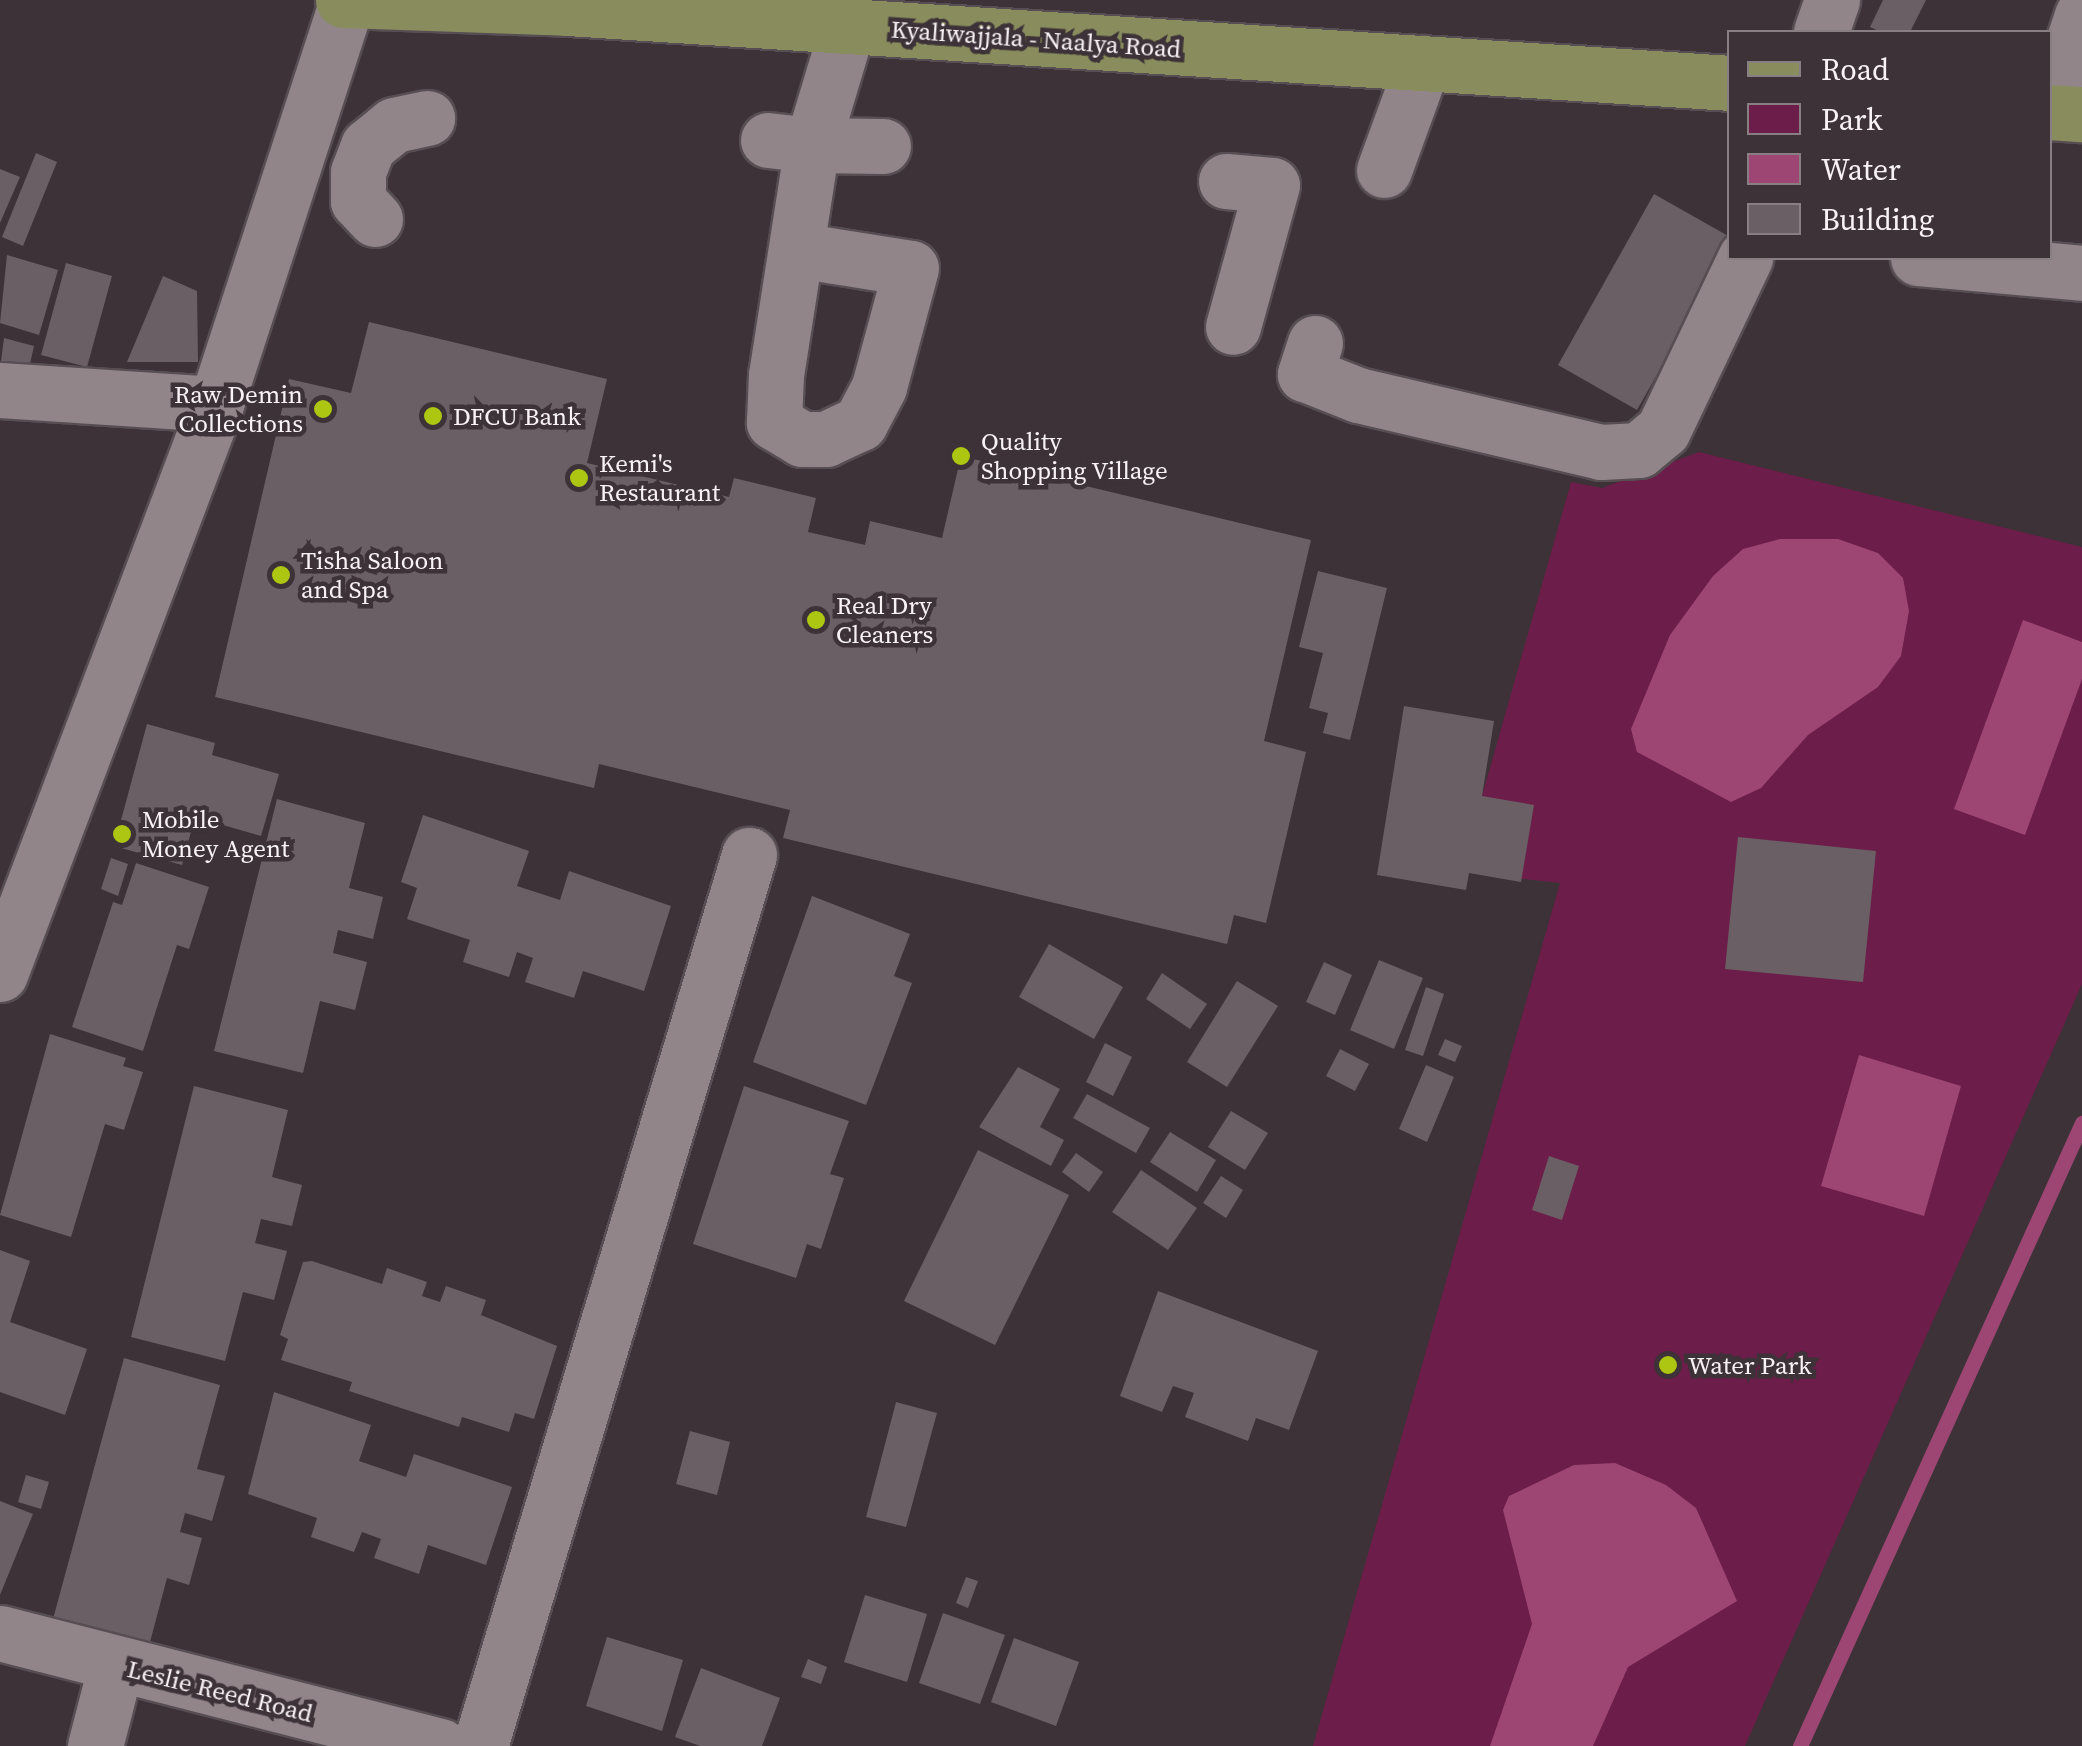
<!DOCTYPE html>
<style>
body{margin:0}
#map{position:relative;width:2082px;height:1746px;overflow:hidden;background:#3c3237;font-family:"Source Serif 4",serif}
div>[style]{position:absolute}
.green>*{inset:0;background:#6c1d49}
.water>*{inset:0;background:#9d4673}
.stream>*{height:15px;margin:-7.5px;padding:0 7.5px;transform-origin:7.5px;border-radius:7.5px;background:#9d4673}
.building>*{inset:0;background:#6a5f64}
.roads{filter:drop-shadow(2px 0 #564e52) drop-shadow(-2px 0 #564e52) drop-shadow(0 2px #564e52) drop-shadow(0 -2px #564e52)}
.minor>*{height:55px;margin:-27.5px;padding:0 27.5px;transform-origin:27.5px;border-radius:27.5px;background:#91858a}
.major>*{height:55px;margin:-27.5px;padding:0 27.5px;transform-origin:27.5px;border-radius:27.5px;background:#898d5d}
.dots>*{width:28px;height:28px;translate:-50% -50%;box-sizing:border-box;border:5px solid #3c3237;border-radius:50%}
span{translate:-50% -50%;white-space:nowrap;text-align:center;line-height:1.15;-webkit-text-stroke:9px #3c3237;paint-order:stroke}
.street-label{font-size:25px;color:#f9f2f5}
.poi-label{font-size:25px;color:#f9f2f5}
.right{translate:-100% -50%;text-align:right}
.left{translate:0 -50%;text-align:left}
.legend{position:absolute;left:1727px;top:30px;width:325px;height:230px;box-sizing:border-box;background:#3c3237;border:2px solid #887f83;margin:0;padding:12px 18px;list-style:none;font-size:30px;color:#f9f2f5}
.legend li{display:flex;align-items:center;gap:20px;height:50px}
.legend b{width:50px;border:2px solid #887f83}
</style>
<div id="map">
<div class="green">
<div style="clip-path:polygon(1699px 452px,2082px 547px,2082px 984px,1745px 1746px,1313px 1746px,1560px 883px,1469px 873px,1482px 796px,1571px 482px,1602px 488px)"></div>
</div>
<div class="water">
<div style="clip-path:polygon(1780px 539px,1838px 539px,1878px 553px,1903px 578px,1909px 611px,1901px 656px,1878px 687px,1808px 735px,1761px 788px,1731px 802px,1637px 752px,1631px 729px,1670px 635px,1713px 576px,1743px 549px)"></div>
<div style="clip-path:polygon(2023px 620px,2082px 642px,2082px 679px,2025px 835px,1954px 809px)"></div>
<div style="clip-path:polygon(1859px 1055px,1961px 1086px,1924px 1216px,1821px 1186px)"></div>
<div style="clip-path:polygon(1615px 1463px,1666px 1485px,1696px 1508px,1737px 1601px,1628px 1667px,1593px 1746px,1490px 1746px,1532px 1624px,1503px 1510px,1509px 1496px,1574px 1465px)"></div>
</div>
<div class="stream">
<div style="left:1800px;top:1746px;width:684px;rotate:-65.65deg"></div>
</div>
<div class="building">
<div style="clip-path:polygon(1883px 0,1926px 0,1910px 32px,1881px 32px,1870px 27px)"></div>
<div style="clip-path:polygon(36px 153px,57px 162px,23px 246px,2px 237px)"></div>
<div style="clip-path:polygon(0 169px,20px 177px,0 223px)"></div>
<div style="clip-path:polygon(1654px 194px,1730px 237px,1730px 246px,1637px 410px,1558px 365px)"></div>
<div style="clip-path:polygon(7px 255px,58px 270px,39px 335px,0 323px)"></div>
<div style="clip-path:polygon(66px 263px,112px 276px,87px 367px,41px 355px)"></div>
<div style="clip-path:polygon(163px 276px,197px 291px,198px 362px,127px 362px)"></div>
<div style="clip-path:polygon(369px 322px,607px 379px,587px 463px,729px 497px,734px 478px,816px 498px,808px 532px,865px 545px,870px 521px,942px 538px,961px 456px,1311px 540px,1264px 741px,1306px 752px,1266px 923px,1234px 915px,1227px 944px,783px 838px,790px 810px,599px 764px,594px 788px,215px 697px,289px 379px,351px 393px)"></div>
<div style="clip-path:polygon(4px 338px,34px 346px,27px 377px,0 369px)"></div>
<div style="clip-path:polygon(1318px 571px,1387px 588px,1350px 740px,1323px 733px,1328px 713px,1309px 708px,1323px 653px,1299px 647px)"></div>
<div style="clip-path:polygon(1404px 706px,1494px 721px,1482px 796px,1534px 805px,1521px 882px,1469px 873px,1466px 890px,1377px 875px)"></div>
<div style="clip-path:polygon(147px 724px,215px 743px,212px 755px,279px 774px,261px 836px,195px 817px,182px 865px,114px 846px)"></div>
<div style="clip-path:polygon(277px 799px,365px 823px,349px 888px,383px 897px,373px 939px,338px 930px,333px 953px,367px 962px,355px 1010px,320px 1001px,303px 1073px,214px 1051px)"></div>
<div style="clip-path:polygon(423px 815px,529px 851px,517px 886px,560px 900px,569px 871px,671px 906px,644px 991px,583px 971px,574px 998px,525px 982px,533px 958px,517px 952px,509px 977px,463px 962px,470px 940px,407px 919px,417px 888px,401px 882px)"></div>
<div style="clip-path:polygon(1738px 837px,1876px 851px,1863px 982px,1725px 969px)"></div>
<div style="clip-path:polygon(111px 858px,128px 864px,118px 896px,101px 889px)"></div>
<div style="clip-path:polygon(136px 863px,209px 887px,189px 949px,177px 945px,143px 1051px,72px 1027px,113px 902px,122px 905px)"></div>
<div style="clip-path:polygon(812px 896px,910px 934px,894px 976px,912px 983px,866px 1105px,753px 1062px)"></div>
<div style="clip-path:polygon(1049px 944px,1123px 987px,1094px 1039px,1019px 997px)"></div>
<div style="clip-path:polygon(1379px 960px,1423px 978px,1394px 1049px,1350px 1030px)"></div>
<div style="clip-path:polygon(1324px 962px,1352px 975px,1335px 1015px,1306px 1002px)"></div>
<div style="clip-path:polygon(1162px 973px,1207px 1004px,1190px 1029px,1146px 999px)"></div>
<div style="clip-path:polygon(1237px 981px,1278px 1006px,1227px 1087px,1187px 1062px)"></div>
<div style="clip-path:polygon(1426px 987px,1444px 994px,1423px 1056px,1405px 1050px)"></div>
<div style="clip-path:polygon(50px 1034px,126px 1058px,123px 1066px,143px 1072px,124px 1130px,105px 1124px,71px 1237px,0 1215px)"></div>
<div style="clip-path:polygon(1445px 1039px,1462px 1046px,1455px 1062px,1438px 1055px)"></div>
<div style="clip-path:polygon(1105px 1043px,1132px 1057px,1113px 1096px,1086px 1082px)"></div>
<div style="clip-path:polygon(1340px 1049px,1369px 1064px,1355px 1091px,1326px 1076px)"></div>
<div style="clip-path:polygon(1426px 1065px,1454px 1077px,1427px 1142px,1399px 1129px)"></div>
<div style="clip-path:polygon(1018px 1067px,1060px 1089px,1040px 1127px,1064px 1140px,1051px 1166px,979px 1127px)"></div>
<div style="clip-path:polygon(194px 1086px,288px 1110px,272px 1177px,302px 1185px,292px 1226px,261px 1219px,255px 1243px,287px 1251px,274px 1300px,243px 1292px,225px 1361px,131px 1337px)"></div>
<div style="clip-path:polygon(744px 1086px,849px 1121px,830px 1174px,844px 1178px,821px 1249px,807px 1244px,796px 1278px,693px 1244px)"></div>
<div style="clip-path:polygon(1087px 1094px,1150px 1128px,1136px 1153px,1073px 1118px)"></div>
<div style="clip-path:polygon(1231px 1111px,1268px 1133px,1245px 1170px,1208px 1147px)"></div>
<div style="clip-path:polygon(1170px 1132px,1216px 1160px,1197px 1192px,1150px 1162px)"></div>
<div style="clip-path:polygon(978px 1150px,1069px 1195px,995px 1345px,904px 1301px)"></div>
<div style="clip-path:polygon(1076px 1153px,1103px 1172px,1089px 1192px,1062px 1172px)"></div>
<div style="clip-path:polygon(1549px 1156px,1579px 1166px,1562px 1220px,1532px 1210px)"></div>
<div style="clip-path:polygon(1141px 1170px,1197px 1208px,1168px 1250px,1112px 1212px)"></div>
<div style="clip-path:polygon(1221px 1176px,1243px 1190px,1226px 1218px,1203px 1203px)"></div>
<div style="clip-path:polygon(0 1250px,30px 1261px,10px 1322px,87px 1349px,65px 1415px,0 1392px)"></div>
<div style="clip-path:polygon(312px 1261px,382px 1284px,387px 1268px,427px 1282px,422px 1296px,440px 1302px,446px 1286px,486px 1300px,481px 1315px,557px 1346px,534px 1419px,515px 1413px,509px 1432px,462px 1417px,459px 1427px,349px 1391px,352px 1382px,281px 1360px,288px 1339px,280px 1335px,303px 1262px)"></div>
<div style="clip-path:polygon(1158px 1291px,1318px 1351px,1289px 1430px,1256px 1418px,1248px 1441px,1185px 1417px,1194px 1393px,1173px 1386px,1162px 1412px,1120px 1396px)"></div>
<div style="clip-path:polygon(124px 1358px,220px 1385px,197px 1469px,225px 1476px,212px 1521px,185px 1513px,180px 1532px,202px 1538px,189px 1585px,167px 1578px,149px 1646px,53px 1619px)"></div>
<div style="clip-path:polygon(274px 1392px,371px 1425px,359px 1461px,406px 1477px,414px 1454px,512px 1487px,486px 1565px,428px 1545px,419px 1574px,374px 1558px,381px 1539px,362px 1532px,354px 1552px,311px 1537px,317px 1518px,248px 1494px)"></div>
<div style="clip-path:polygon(896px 1402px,937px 1413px,906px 1527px,866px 1517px)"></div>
<div style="clip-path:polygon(690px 1431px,730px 1442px,717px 1495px,676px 1484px)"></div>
<div style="clip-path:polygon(26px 1475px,49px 1482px,41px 1509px,18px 1502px)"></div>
<div style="clip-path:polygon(0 1501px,33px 1514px,0 1595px)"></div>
<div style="clip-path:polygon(966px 1577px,978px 1581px,968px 1608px,956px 1603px)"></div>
<div style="clip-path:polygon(865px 1595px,927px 1614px,907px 1682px,844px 1662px)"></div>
<div style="clip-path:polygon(943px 1613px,1005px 1635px,980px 1704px,919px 1683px)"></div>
<div style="clip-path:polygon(607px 1637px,683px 1660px,662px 1731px,586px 1706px)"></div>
<div style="clip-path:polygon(1014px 1638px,1079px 1662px,1056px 1726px,991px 1702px)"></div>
<div style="clip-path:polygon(808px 1659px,827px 1667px,821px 1684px,801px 1677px)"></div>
<div style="clip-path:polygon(701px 1668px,780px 1698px,762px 1746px,700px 1746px,675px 1737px)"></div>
</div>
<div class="roads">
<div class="minor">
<div style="left:1821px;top:32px;width:34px;rotate:-71deg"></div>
<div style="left:2050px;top:112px;width:102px;rotate:-71.7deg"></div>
<div style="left:768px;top:140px;width:44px;rotate:6.5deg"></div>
<div style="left:812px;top:145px;width:122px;rotate:-73.3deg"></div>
<div style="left:1384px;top:170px;width:114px;rotate:-70deg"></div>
<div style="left:1226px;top:181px;width:46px;rotate:5deg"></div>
<div style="left:1272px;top:185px;width:147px;rotate:105.4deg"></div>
<div style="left:375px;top:219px;width:25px;rotate:-133deg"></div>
<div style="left:358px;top:201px;width:29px;rotate:-90deg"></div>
<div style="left:358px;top:172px;width:28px;rotate:-69deg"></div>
<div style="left:368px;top:146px;width:33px;rotate:-39deg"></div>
<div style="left:394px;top:125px;width:34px;rotate:-12deg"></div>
<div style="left:797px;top:250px;width:115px;rotate:9deg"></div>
<div style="left:911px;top:268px;width:123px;rotate:105.1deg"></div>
<div style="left:879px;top:387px;width:41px;rotate:117.8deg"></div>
<div style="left:860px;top:423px;width:38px;rotate:155deg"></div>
<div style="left:826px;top:439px;width:24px;rotate:180deg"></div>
<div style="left:802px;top:439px;width:33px;rotate:-149deg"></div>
<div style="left:774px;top:422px;width:47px;rotate:-87.6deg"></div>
<div style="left:776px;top:375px;width:233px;rotate:-81.1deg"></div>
<div style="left:812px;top:145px;width:71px;rotate:0.8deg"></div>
<div style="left:1918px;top:258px;width:165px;rotate:5.2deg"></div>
<div style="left:1315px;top:343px;width:33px;rotate:108deg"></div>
<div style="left:1305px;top:374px;width:57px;rotate:21.6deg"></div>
<div style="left:1358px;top:395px;width:250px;rotate:13.2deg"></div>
<div style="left:1601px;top:452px;width:38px;rotate:-3deg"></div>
<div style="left:1639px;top:450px;width:31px;rotate:-40deg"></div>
<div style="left:1663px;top:430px;width:191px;rotate:-64.5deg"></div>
<div style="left:0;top:390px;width:216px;rotate:3.7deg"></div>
<div style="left:0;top:974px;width:610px;rotate:-69.25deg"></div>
<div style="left:216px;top:404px;width:425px;rotate:-72deg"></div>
<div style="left:0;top:1633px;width:455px;rotate:14.4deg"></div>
<div style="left:95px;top:1746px;width:84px;rotate:-75.5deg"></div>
<div style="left:480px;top:1746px;width:931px;rotate:-73.2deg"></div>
</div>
<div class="major">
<div style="left:343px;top:0;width:225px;rotate:2deg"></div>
<div style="left:568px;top:8px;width:1164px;rotate:3.69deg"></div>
<div style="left:2050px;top:112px;width:32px;rotate:4deg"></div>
</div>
</div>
<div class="dots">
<div style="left:323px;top:409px;background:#acc612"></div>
<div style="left:433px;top:416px;background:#acc612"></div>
<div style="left:961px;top:456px;background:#acc612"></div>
<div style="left:579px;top:478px;background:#acc612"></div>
<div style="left:281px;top:575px;background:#acc612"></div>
<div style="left:816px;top:620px;background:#acc612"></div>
<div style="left:122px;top:834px;background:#acc612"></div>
<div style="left:1668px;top:1365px;background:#acc612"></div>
</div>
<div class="street-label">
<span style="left:1036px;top:39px;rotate:4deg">Kyaliwajjala - Naalya Road</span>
<span style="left:220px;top:1691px;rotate:14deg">Leslie Reed Road</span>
</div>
<div class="poi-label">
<span class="right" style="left:303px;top:409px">Raw Demin<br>Collections</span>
<span class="left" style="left:453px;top:416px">DFCU Bank</span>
<span class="left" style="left:981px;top:456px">Quality<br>Shopping Village</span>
<span class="left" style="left:599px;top:478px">Kemi's<br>Restaurant</span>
<span class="left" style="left:301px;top:575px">Tisha Saloon<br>and Spa</span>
<span class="left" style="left:836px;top:620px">Real Dry<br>Cleaners</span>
<span class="left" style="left:142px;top:834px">Mobile<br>Money Agent</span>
<span class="left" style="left:1688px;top:1365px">Water Park</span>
</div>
<ul class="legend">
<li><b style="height:12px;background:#898d5d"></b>Road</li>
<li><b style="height:28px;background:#6c1d49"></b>Park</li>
<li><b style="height:28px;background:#9d4673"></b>Water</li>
<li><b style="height:28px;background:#6a5f64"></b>Building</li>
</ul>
</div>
